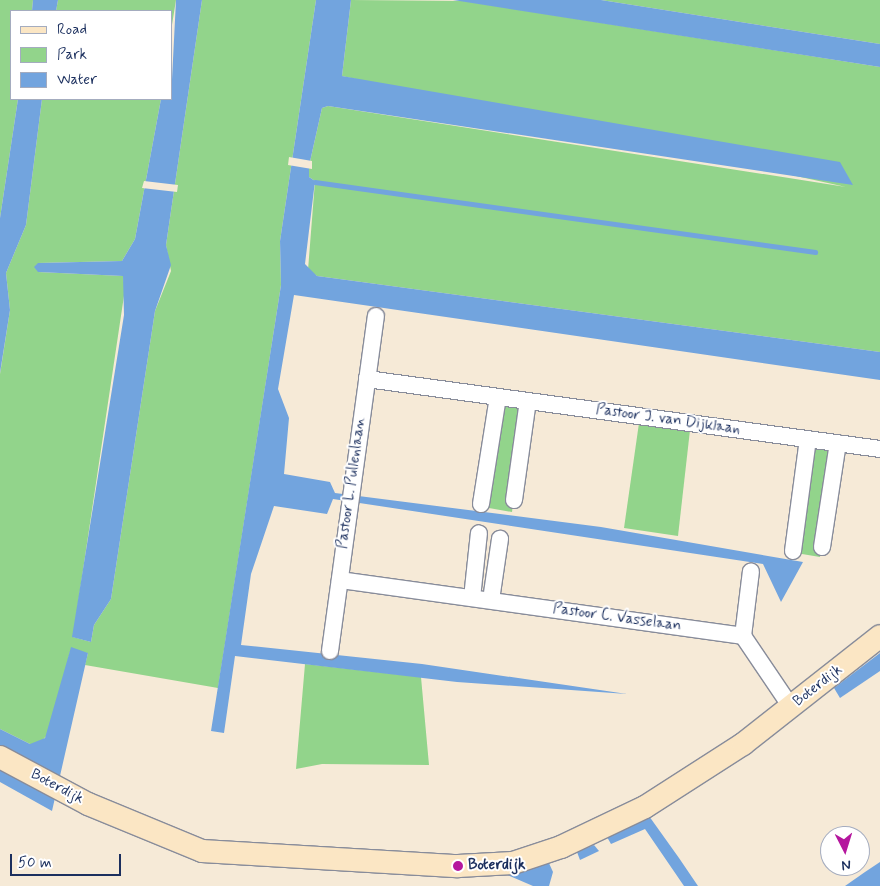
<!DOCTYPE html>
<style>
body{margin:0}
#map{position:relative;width:880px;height:886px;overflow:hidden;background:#f6ead7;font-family:Mynerve,sans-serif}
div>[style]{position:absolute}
.green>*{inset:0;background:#92d48b}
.water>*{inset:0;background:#72a4de}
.pier>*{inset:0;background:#f6ead7}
.stream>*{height:4.5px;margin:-2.25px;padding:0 2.25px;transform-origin:2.25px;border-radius:2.25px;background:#72a4de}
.roads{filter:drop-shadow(1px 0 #888c9a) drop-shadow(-1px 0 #888c9a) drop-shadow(0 1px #888c9a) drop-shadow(0 -1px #888c9a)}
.street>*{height:16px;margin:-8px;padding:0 8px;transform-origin:8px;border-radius:8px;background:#fff}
.secondary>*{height:22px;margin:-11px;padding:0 11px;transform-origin:11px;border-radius:11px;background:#fbe6c4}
.dots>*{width:14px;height:14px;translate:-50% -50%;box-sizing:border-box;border:2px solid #fff;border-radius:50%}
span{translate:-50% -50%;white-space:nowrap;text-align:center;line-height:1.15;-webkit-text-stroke:4px #fff;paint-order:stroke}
.street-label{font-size:15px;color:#1b2f5e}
.poi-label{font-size:15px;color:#1b2f5e;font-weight:700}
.left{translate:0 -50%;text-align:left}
.legend{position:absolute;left:10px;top:10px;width:162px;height:90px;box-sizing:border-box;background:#fff;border:1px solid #a4acbf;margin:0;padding:6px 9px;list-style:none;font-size:15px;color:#1b2f5e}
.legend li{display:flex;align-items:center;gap:10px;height:25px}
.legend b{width:25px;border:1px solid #a4acbf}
.north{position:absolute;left:820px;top:826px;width:50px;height:50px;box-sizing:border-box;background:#fff;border:1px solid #a4acbf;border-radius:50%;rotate:175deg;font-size:14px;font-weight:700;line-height:20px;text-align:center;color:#1b2f5e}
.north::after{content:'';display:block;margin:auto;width:18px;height:22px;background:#b5179e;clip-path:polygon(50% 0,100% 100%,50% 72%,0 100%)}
.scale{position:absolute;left:10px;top:854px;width:111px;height:22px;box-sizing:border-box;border:2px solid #1b2f5e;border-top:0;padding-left:6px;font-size:15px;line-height:18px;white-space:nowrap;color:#1b2f5e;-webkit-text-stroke:4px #fff;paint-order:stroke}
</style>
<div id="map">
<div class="green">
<div style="clip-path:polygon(0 0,33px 0,32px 11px,11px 11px,11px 99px,18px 99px,0 218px)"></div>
<div style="clip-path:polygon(58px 0,176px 0,171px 31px,171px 11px,56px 11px)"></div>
<div style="clip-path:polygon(202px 0,316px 0,280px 241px,281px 285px,218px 688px,85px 665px,88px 653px,70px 652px,49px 733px,38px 745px,30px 744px,0 729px,0 374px,10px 310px,6px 273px,26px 225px,42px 99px,161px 99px,135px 239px,122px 261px,38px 263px,38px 272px,123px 276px,125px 289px,73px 637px,91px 642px,94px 625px,111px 599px,155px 311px,171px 271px,166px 245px)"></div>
<div style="clip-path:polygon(351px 0,464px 1px,880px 67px,880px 352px,317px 276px,308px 270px,315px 181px,309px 177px,309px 166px,322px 108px,328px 106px,846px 187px,342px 76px)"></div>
<div style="clip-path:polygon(601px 0,880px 0,880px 44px)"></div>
<div style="clip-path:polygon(499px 402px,524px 405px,512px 512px,483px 507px)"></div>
<div style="clip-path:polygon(639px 423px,690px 430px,678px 536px,624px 528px)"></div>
<div style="clip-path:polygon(810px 448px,832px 451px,820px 557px,790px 552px)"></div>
<div style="clip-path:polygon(305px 664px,421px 677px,429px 765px,322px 764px,296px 769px)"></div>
</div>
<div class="water">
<div style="clip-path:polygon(33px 0,58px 0,56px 11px,32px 11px)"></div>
<div style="clip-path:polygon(176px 0,202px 0,166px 245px,171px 265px,155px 311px,111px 599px,94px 625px,91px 642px,72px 637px,124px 315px,123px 276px,38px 272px,34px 267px,38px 263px,122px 261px,135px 239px,161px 99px,171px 99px)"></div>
<div style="clip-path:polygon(316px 0,351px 0,342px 76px,840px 162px,853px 185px,328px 106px,322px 108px,309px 166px,309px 177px,315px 181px,305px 264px,317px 276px,880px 352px,880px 380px,294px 295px,278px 389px,289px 418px,284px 474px,330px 482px,335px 493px,601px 527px,803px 562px,781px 602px,763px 564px,333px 499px,327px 514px,274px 506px,251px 574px,241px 645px,422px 664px,627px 694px,457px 682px,235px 656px,224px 733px,211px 731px,281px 285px,280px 241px)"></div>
<div style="clip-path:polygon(453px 0,601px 0,880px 44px,880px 67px)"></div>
<div style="clip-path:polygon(18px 99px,42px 99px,26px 225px,6px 273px,10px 310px,0 373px,0 218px)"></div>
<div style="clip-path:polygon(71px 647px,88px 653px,52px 811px,0 782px,0 729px,30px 744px,45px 738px)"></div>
<div style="clip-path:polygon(880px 653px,880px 671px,840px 698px,834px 688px)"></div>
<div style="clip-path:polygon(649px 816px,679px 858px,698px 886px,684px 886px,645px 829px,611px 844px,607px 837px)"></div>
<div style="clip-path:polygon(594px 845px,599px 851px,580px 860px,577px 852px)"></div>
<div style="clip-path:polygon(548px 861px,553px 872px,549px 886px,533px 886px,505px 874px)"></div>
<div style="clip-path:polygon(880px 862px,880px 886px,845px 886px,865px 872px)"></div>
</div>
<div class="pier">
<div style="clip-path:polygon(289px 157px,312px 161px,312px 169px,288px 165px)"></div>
<div style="clip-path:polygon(144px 181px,178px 185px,177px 192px,142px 188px)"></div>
</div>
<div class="stream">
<div style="left:315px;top:182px;width:505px;rotate:7.97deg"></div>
</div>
<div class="roads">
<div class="street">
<div style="left:367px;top:379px;width:518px;rotate:7.77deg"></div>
<div style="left:514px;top:500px;width:100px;rotate:-82deg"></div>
<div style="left:481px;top:504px;width:108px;rotate:-81deg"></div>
<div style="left:822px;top:547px;width:105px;rotate:-81.3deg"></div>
<div style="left:793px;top:551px;width:113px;rotate:-82.4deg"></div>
<div style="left:340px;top:580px;width:407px;rotate:7.9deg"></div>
<div style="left:743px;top:636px;width:86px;rotate:55.9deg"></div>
<div style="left:472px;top:598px;width:65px;rotate:-83.9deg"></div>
<div style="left:491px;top:600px;width:62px;rotate:-81.6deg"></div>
<div style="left:743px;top:636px;width:65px;rotate:-83deg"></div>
<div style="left:330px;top:651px;width:338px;rotate:-82.2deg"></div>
</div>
<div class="secondary">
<div style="left:0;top:757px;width:100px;rotate:28.1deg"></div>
<div style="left:88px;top:804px;width:123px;rotate:22.4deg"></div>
<div style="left:202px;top:851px;width:256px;rotate:3.4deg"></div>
<div style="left:458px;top:866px;width:55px;rotate:-3.1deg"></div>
<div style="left:513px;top:863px;width:51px;rotate:-18.4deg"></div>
<div style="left:561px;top:847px;width:93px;rotate:-25.5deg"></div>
<div style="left:645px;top:807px;width:117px;rotate:-32.7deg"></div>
<div style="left:743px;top:744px;width:174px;rotate:-38.2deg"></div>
</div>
</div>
<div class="dots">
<div style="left:458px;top:866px;background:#b5179e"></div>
</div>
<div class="street-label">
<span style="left:668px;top:420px;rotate:8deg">Pastoor J. van Dijklaan</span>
<span style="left:352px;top:483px;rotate:-82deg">Pastoor L. Pullenlaan</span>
<span style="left:617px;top:618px;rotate:8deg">Pastoor C. Vasselaan</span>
<span style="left:818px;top:686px;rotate:-38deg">Boterdijk</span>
<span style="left:57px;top:787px;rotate:28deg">Boterdijk</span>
</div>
<div class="poi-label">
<span class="left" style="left:468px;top:866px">Boterdijk</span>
</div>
<ul class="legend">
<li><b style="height:6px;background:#fbe6c4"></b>Road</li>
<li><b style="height:14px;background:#92d48b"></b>Park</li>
<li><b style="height:14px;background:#72a4de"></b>Water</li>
</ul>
<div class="north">N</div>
<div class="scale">50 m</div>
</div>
